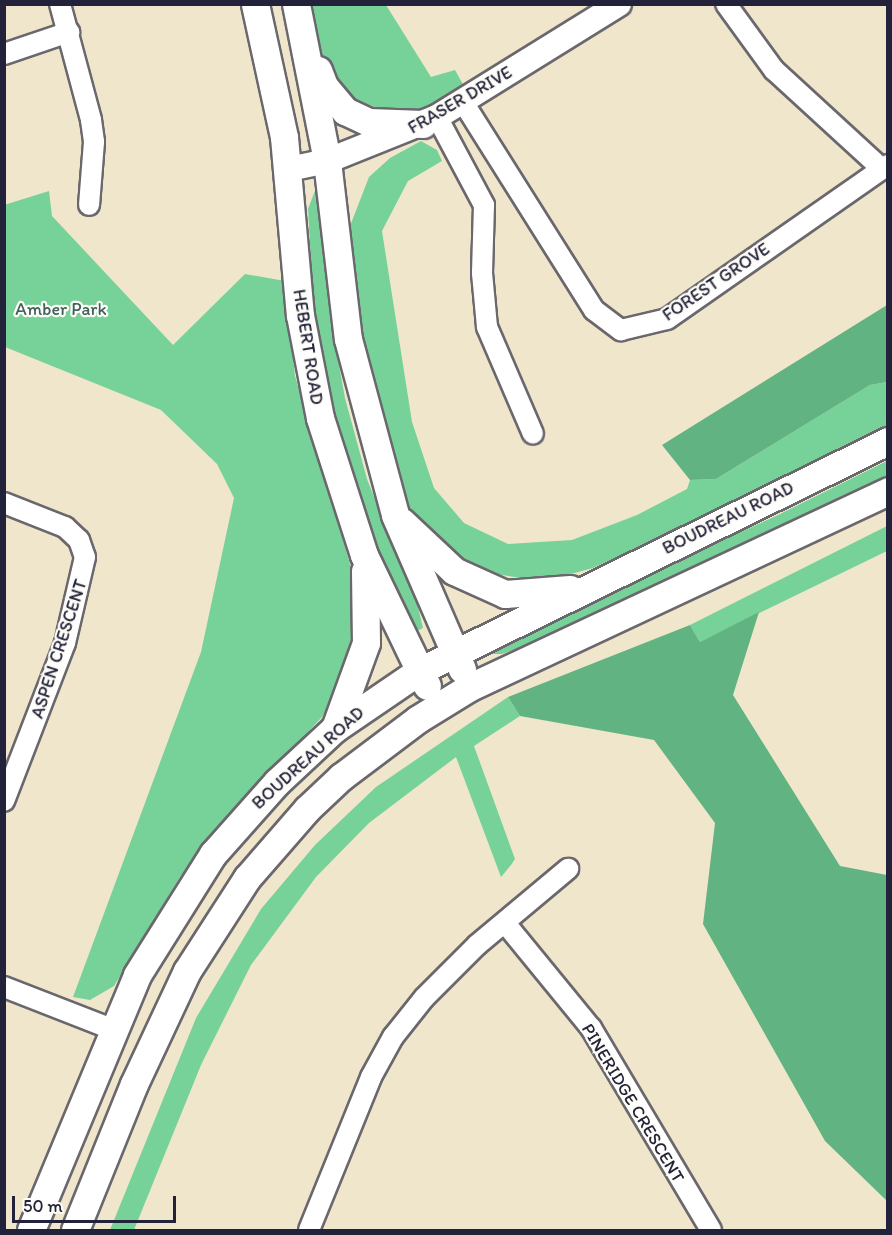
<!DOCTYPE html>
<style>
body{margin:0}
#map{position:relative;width:892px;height:1235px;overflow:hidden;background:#f0e6cb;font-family:Itim,sans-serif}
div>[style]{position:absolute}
.green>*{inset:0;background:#77d299}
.forest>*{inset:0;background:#61b481}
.roads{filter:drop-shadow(2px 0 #6a676d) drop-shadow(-2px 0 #6a676d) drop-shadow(0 2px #6a676d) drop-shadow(0 -2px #6a676d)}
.minor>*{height:20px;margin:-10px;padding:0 10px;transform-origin:10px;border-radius:10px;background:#fff}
.tertiary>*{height:24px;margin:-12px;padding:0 12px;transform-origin:12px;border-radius:12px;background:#fff}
.secondary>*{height:27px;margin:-13.5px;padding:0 13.5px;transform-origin:13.5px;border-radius:13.5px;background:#fff}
span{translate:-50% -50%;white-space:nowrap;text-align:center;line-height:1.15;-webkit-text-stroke:4.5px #fdfcf7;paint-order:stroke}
.street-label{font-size:18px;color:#22223b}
.park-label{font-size:18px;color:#40605c}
.frame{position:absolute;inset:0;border:6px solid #22223b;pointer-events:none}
.scale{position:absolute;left:12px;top:1196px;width:164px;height:27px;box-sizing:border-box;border:3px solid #22223b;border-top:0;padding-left:8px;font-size:18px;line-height:21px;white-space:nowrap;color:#22223b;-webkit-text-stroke:4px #fdfcf7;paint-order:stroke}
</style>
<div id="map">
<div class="green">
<div style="clip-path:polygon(309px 5px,386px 5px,431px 77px,455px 70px,465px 88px,443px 102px,412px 112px,386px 111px,358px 101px,339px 85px,323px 62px)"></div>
<div style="clip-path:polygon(421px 141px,437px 150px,442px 161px,408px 181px,382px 231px,412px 422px,434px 488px,464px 523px,508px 544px,572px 540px,637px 515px,687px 489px,690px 480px,716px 479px,870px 385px,887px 382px,887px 431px,593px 568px,567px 575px,521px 578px,484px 572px,462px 563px,412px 514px,397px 483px,364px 360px,351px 272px,350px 226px,369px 177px,390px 158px)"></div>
<div style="clip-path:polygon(316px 188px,320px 193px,330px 316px,345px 398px,367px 479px,418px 607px,423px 628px,417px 631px,405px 613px,376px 544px,325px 382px,315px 333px,308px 209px)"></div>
<div style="clip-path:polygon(49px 191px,52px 216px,173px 345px,245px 274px,285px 281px,295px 376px,352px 571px,356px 634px,341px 686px,322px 717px,212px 834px,180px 877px,114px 986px,90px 1000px,73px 997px,201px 652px,234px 498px,217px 464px,161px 410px,5px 347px,4px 205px)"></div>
<div style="clip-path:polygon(887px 461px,887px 477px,796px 522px,521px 647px,502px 654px,483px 654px,487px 646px,776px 516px)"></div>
<div style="clip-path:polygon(887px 526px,887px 551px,700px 642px,690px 625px)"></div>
<div style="clip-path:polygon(508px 697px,520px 716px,474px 746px,515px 859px,511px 865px,501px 877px,456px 757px,369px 823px,316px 877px,251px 965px,201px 1065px,134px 1230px,110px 1230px,196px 1018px,261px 909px,315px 845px,376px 787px)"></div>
</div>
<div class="forest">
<div style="clip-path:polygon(887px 305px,887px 382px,870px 385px,716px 479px,690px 480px,662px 445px)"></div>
<div style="clip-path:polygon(759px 612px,733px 695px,840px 866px,887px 875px,887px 1201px,825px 1141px,703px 924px,715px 823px,654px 740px,520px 716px,508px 697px,690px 625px,700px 642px)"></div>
</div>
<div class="roads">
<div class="minor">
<div style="left:60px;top:4px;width:120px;rotate:75deg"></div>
<div style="left:91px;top:120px;width:22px;rotate:82deg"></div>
<div style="left:94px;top:142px;width:63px;rotate:94.5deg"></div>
<div style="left:726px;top:4px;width:82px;rotate:54deg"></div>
<div style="left:774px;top:70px;width:145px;rotate:42.5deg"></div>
<div style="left:4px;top:54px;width:69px;rotate:-18.7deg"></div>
<div style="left:463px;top:102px;width:246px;rotate:57.8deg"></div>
<div style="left:594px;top:310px;width:34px;rotate:37deg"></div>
<div style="left:621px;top:330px;width:47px;rotate:-13.4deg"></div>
<div style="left:667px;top:319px;width:269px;rotate:-34.9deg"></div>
<div style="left:437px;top:117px;width:100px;rotate:61.9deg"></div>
<div style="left:484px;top:205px;width:68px;rotate:91.7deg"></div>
<div style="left:482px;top:273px;width:54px;rotate:84.7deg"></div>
<div style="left:487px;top:327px;width:116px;rotate:66.7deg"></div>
<div style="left:4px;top:503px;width:66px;rotate:21.5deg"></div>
<div style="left:65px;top:527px;width:19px;rotate:43deg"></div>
<div style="left:79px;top:540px;width:18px;rotate:71deg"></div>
<div style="left:85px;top:557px;width:88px;rotate:103.1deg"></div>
<div style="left:65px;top:643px;width:169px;rotate:111.1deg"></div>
<div style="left:505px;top:923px;width:136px;rotate:50.7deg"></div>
<div style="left:591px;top:1028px;width:235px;rotate:59.3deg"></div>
<div style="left:4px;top:987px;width:116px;rotate:21.3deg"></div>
<div style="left:309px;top:1230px;width:165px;rotate:-67.9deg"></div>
<div style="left:371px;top:1077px;width:46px;rotate:-61.2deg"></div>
<div style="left:393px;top:1037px;width:50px;rotate:-51.5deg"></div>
<div style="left:424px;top:998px;width:75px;rotate:-45deg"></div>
<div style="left:477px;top:945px;width:119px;rotate:-39.9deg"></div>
</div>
<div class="tertiary">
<div style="left:289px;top:169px;width:39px;rotate:-12deg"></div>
<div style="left:327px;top:161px;width:118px;rotate:-21.8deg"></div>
<div style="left:437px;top:117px;width:214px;rotate:-31.8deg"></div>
</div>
<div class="secondary">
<div style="left:255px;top:4px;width:136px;rotate:77.7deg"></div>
<div style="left:284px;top:137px;width:179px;rotate:84.9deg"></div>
<div style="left:300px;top:315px;width:105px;rotate:79deg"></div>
<div style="left:320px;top:418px;width:144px;rotate:72.2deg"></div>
<div style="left:364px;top:555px;width:145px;rotate:64.3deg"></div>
<div style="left:296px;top:4px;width:160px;rotate:78.8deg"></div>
<div style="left:327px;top:161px;width:179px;rotate:83.3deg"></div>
<div style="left:348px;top:339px;width:182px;rotate:75deg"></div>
<div style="left:395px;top:515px;width:168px;rotate:66.5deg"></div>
<div style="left:318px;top:70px;width:17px;rotate:69deg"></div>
<div style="left:324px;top:86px;width:33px;rotate:50deg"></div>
<div style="left:345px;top:111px;width:26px;rotate:25deg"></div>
<div style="left:369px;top:122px;width:54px;rotate:2.1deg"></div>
<div style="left:402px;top:522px;width:71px;rotate:43.3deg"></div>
<div style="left:454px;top:571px;width:56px;rotate:24.3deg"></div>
<div style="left:505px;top:594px;width:65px;rotate:-4.4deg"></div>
<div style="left:335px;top:728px;width:90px;rotate:-70deg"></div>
<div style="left:366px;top:643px;width:72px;rotate:-90.8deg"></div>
<div style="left:31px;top:1230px;width:276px;rotate:-67.4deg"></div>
<div style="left:137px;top:975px;width:143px;rotate:-57.9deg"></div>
<div style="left:213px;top:854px;width:96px;rotate:-48.4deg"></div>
<div style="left:277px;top:782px;width:78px;rotate:-42.9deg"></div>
<div style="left:334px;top:729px;width:103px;rotate:-34.3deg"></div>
<div style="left:419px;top:671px;width:522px;rotate:-26.12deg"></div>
<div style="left:75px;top:1230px;width:157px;rotate:-68deg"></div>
<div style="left:134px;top:1084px;width:125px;rotate:-64.9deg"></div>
<div style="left:187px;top:971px;width:111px;rotate:-57.2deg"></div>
<div style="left:247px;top:878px;width:91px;rotate:-49deg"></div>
<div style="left:307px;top:809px;width:47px;rotate:-43.3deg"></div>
<div style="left:341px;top:777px;width:96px;rotate:-37deg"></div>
<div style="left:418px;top:719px;width:61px;rotate:-31.6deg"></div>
<div style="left:470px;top:687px;width:462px;rotate:-25.1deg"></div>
</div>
</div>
<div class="street-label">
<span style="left:460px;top:100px;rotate:-30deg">FRASER DRIVE</span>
<span style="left:716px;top:282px;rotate:-34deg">FOREST GROVE</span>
<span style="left:308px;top:347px;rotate:81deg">HEBERT ROAD</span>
<span style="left:728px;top:518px;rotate:-26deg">BOUDREAU ROAD</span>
<span style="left:59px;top:649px;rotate:-72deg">ASPEN CRESCENT</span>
<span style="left:308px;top:758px;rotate:-42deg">BOUDREAU ROAD</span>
<span style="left:633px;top:1103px;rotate:59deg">PINERIDGE CRESCENT</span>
</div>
<div class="park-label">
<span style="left:61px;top:309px">Amber Park</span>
</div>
<div class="frame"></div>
<div class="scale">50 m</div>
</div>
